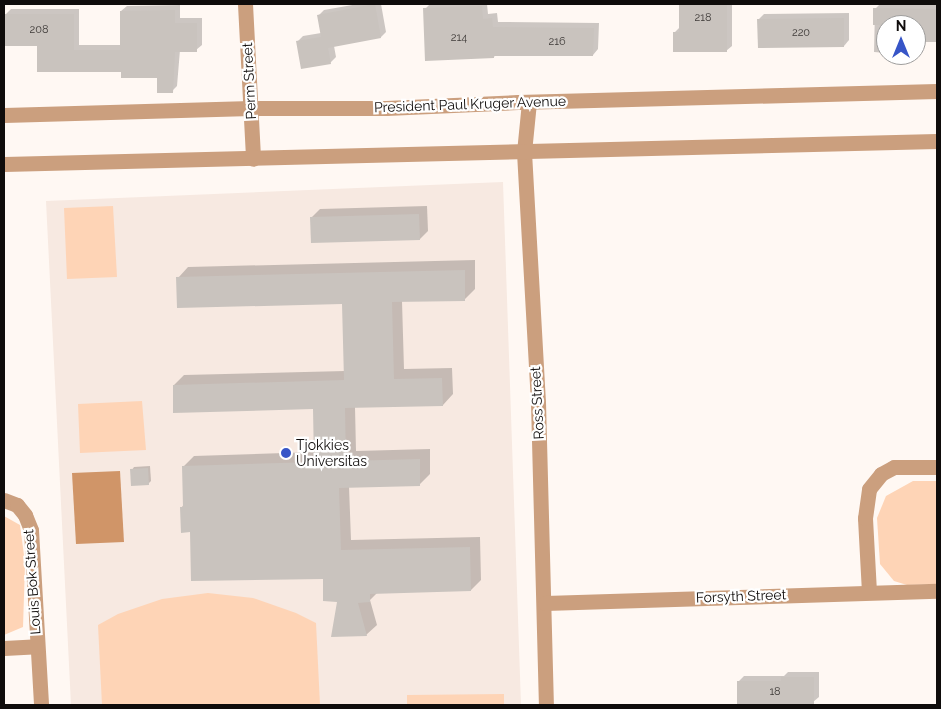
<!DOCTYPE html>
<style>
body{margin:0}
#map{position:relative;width:941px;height:709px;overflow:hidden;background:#fff8f3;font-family:Raleway,sans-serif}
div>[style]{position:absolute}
.built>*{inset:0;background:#f7e9e1}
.green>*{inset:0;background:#fed4b6}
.water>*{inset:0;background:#d09568}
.shadow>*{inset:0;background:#0003}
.building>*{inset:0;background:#c9c3be}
.minor>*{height:15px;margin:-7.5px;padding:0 7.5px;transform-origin:7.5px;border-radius:7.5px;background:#cb9f7e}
.dots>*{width:14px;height:14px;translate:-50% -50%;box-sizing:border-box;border:2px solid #fff;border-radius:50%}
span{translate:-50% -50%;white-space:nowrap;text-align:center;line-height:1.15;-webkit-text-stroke:4.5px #fff;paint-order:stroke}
.number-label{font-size:11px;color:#3e3a38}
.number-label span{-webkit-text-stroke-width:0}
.street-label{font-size:14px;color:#0f0c0b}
.poi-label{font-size:14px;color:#0f0c0b}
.left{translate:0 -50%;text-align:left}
.frame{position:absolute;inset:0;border:5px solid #0f0c0b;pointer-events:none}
.north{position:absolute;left:876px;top:15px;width:50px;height:50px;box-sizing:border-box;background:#fff;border:1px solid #9f9e9d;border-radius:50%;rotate:0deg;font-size:14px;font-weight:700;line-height:20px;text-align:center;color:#0f0c0b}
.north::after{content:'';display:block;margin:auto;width:18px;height:22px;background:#3755c7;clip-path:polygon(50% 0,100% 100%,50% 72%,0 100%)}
</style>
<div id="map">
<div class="built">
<div style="clip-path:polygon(503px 182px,521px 705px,71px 705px,46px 201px)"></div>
</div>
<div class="green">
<div style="clip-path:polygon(113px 206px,117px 277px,67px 279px,64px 208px)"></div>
<div style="clip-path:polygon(142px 401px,146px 450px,80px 453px,78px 404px)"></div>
<div style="clip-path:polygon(913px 481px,937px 481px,937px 584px,907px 585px,894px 581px,880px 564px,877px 518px,886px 496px)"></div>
<div style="clip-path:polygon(4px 516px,20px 525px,25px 563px,23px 627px,4px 635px)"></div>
<div style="clip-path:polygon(208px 593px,253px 598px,296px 613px,316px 623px,320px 705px,102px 705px,98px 625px,118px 614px,162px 599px)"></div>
<div style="clip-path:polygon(504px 694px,504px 705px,407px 705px,407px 695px)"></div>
</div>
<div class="water">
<div style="clip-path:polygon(120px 471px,124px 542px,76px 544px,72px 473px)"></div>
</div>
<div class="shadow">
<div style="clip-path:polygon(358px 4px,381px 4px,386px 32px,381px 37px,334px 46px,336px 57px,330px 63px,297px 42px,303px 36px,321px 33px,318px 16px,324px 10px)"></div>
<div style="clip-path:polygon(430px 4px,487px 4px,488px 14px,497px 13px,498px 22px,599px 23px,598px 49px,593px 55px,496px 54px,494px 57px,425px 9px)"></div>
<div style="clip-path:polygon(680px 4px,732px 4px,732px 46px,726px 51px,674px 33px,680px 27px)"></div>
<div style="clip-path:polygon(880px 4px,937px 4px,937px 41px,916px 41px,916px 25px,886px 25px,886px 53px,874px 52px,875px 9px)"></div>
<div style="clip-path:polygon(180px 5px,180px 18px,202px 18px,202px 45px,196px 50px,180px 50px,177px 86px,172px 91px,158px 77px,122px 71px,38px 45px,4px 45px,4px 16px,11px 9px,79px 9px,79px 45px,122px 45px,121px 11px,127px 6px)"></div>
<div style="clip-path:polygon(849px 13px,849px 40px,844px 46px,758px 20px,764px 14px)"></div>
<div style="clip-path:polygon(427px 206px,428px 231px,420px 239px,311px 218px,320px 209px)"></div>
<div style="clip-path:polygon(475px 260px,475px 289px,465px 299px,402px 301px,404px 369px,452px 368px,453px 394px,443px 405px,355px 407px,356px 451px,430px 449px,430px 474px,420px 484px,349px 486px,351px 540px,480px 537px,481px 580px,471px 590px,377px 593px,370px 600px,377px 625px,366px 635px,339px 601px,325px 578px,191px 531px,182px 507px,184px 504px,184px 466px,194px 456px,315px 452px,314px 408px,174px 385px,184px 375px,345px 371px,344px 302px,178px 278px,188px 267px)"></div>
<div style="clip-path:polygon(150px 466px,151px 481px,148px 484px,132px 470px,134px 467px)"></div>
<div style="clip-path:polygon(788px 672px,819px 672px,819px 697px,813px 702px,800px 702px,799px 705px,738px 705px,738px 682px,744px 676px,784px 676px)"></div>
</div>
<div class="building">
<div style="clip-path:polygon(375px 4px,381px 38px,328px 48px,331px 64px,301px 69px,296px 41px,321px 37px,317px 15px)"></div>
<div style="clip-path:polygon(679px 4px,727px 4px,727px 52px,673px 52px,673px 32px,679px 32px)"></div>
<div style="clip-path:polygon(482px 6px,483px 19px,492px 18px,493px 27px,594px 28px,593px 56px,494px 56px,494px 58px,425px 61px,423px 8px)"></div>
<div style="clip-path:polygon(873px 8px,937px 9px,937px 42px,916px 42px,916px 25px,873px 25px)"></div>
<div style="clip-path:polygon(175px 10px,175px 23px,197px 23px,197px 52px,175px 52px,173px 93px,157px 93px,157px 78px,121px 78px,121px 72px,37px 72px,37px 46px,4px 46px,4px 14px,74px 14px,74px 50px,120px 50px,120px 11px)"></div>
<div style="clip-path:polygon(844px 18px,844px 47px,758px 48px,757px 19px)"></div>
<div style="clip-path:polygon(419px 214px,420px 240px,311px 243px,310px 217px)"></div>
<div style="clip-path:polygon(465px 270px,465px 301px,392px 302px,394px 379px,442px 378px,443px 406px,345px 408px,346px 461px,420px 459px,420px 486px,339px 488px,341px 550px,470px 547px,471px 591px,370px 594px,370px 602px,358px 603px,367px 636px,331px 637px,337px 602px,323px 601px,323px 579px,191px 581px,190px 532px,181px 533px,180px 507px,183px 507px,182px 466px,314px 462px,313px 409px,173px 413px,173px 385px,344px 380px,342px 304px,177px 308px,176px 277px)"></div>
<div style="clip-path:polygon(148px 468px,149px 485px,131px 486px,130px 469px)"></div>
<div style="clip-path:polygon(781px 677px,814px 677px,814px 704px,737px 705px,737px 681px,781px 681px)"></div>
</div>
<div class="minor">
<div style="left:245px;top:4px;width:155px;rotate:87deg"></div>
<div style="left:529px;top:102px;width:50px;rotate:95.7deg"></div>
<div style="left:524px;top:152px;width:250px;rotate:86.8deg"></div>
<div style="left:538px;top:402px;width:303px;rotate:88.5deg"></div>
<div style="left:4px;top:115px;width:247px;rotate:-1.6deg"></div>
<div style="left:251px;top:108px;width:135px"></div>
<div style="left:386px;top:108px;width:132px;rotate:-2.6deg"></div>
<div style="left:518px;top:102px;width:419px;rotate:-1.5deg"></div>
<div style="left:4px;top:164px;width:933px;rotate:-1.41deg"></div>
<div style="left:4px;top:500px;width:14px;rotate:21deg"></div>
<div style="left:17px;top:505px;width:13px;rotate:51deg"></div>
<div style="left:25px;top:515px;width:16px;rotate:68deg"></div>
<div style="left:31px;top:530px;width:175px;rotate:86.7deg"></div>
<div style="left:869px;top:592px;width:74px;rotate:-93.1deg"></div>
<div style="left:865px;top:518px;width:29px;rotate:-82deg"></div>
<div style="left:869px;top:489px;width:19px;rotate:-51deg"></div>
<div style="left:881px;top:474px;width:15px;rotate:-28deg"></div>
<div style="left:894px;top:467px;width:43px"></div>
<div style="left:545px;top:603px;width:392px;rotate:-1.8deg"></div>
<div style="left:4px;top:648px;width:33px;rotate:-3deg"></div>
</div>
<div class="dots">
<div style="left:286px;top:453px;background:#3755c7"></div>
</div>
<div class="number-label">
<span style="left:703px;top:18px">218</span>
<span style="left:39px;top:30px">208</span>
<span style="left:801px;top:33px">220</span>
<span style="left:459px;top:38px">214</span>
<span style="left:557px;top:42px">216</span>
<span style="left:775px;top:692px">18</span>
</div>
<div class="street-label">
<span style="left:249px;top:81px;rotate:-93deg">Perm Street</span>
<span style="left:470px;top:104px;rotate:-2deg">President Paul Kruger Avenue</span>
<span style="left:537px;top:403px;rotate:-93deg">Ross Street</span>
<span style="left:32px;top:582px;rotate:-94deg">Louis Bok Street</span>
<span style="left:741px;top:596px;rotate:-2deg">Forsyth Street</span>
</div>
<div class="poi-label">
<span class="left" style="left:296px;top:453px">Tjokkies<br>Universitas</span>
</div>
<div class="frame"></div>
<div class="north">N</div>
</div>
